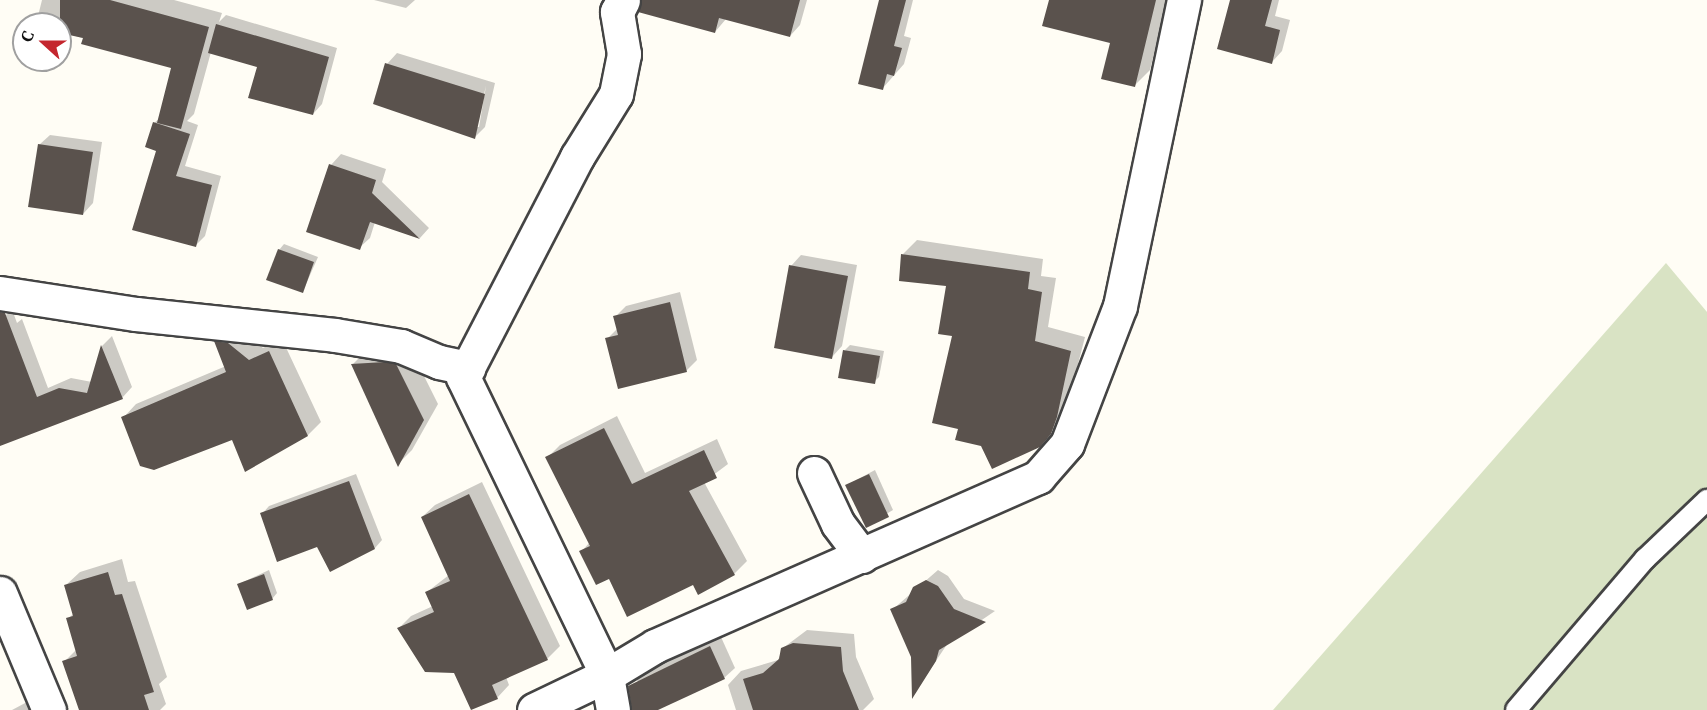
<!DOCTYPE html>
<meta charset="utf-8">
<style>
body{margin:0}
#map{position:relative;width:1707px;height:710px;overflow:hidden;background:#fffdf5;font-family:"PT Serif",serif}
div>[style]{position:absolute}
.cemetery>*{inset:0;background:#d9e3c4}
.shadow>*{inset:0;background:#0003}
.building>*{inset:0;background:#5a524d}
.roads{filter:drop-shadow(2px 0 #444) drop-shadow(-2px 0 #444) drop-shadow(0 2px #444) drop-shadow(0 -2px #444)}
.lane>*{height:20px;margin:-10px;padding:0 10px;transform-origin:10px;border-radius:10px;background:#fff}
.street>*{height:33px;margin:-16.5px;padding:0 16.5px;transform-origin:16.5px;border-radius:16.5px;background:#fff}
span{translate:-50% -50%;white-space:nowrap;text-align:center;line-height:1.15;-webkit-text-stroke:6px #fff;paint-order:stroke}
.north{position:absolute;left:12px;top:12px;width:60px;height:60px;box-sizing:border-box;background:#fff;border:2px solid #a0a0a0;border-radius:50%;rotate:291deg;font-size:16px;font-weight:700;line-height:24px;text-align:center;color:#111}
.north::after{content:'';display:block;margin:auto;width:21px;height:27px;background:#c4262e;clip-path:polygon(50% 0,100% 100%,50% 72%,0 100%)}
</style>
<div id="map">
<div class="cemetery">
<div style="clip-path:polygon(1666px 263px,1707px 312px,1707px 710px,1273px 710px)"></div>
</div>
<div class="shadow">
<div style="clip-path:polygon(42px 0,174px 0,222px 13px,219px 22px,226px 15px,337px 48px,322px 104px,313px 114px,259px 66px,211px 52px,194px 114px,187px 121px,198px 125px,185px 166px,221px 176px,205px 236px,196px 245px,158px 150px,154px 123px,160px 118px,173px 67px,60px 31px,60px 24px,36px 24px)"></div>
<div style="clip-path:polygon(374px 0,415px 0,406px 8px)"></div>
<div style="clip-path:polygon(645px 0,807px 0,800px 25px,790px 36px,726px 19px,715px 32px)"></div>
<div style="clip-path:polygon(881px 0,913px 0,904px 36px,911px 38px,904px 64px,882px 89px)"></div>
<div style="clip-path:polygon(1050px 0,1167px 0,1150px 70px,1135px 85px,1112px 42px)"></div>
<div style="clip-path:polygon(1231px 0,1279px 0,1275px 16px,1290px 20px,1282px 51px,1272px 62px)"></div>
<div style="clip-path:polygon(evenodd,397px 53px,495px 83px,485px 127px,474px 138px,387px 64px,397px 53px,486px 86px,479px 127px,476px 127px,486px 86px)"></div>
<div style="clip-path:polygon(50px 135px,102px 142px,93px 203px,83px 214px,39px 145px)"></div>
<div style="clip-path:polygon(341px 154px,386px 169px,382px 182px,429px 228px,420px 238px,375px 222px,370px 238px,359px 248px,331px 165px)"></div>
<div style="clip-path:polygon(917px 240px,1043px 259px,1041px 276px,1056px 278px,1048px 327px,1085px 337px,1064px 418px,1039px 445px,982px 445px,959px 428px,948px 284px,903px 254px)"></div>
<div style="clip-path:polygon(284px 244px,318px 257px,303px 291px,279px 250px)"></div>
<div style="clip-path:polygon(801px 255px,857px 265px,842px 346px,832px 357px,791px 266px)"></div>
<div style="clip-path:polygon(680px 292px,697px 360px,686px 371px,607px 339px,618px 328px,615px 317px,626px 306px)"></div>
<div style="clip-path:polygon(13px 312px,17px 323px,22px 319px,48px 388px,71px 378px,92px 382px,102px 346px,112px 336px,132px 387px,122px 398px,0 444px,0 317px)"></div>
<div style="clip-path:polygon(229px 328px,241px 330px,263px 348px,282px 339px,321px 422px,308px 435px,233px 438px,123px 418px,136px 404px,226px 366px,216px 341px)"></div>
<div style="clip-path:polygon(850px 345px,884px 351px,879px 377px,874px 382px,845px 350px)"></div>
<div style="clip-path:polygon(367px 350px,411px 350px,438px 404px,412px 450px,398px 464px,352px 365px)"></div>
<div style="clip-path:polygon(617px 416px,645px 473px,717px 439px,728px 464px,704px 482px,747px 561px,734px 574px,694px 583px,609px 577px,581px 552px,590px 542px,547px 458px,560px 445px)"></div>
<div style="clip-path:polygon(875px 470px,893px 510px,866px 526px,847px 485px)"></div>
<div style="clip-path:polygon(356px 474px,382px 540px,375px 548px,318px 545px,262px 514px,269px 506px)"></div>
<div style="clip-path:polygon(482px 482px,560px 646px,547px 659px,506px 677px,509px 685px,497px 698px,399px 628px,411px 616px,433px 606px,427px 592px,449px 575px,422px 517px,435px 505px)"></div>
<div style="clip-path:polygon(122px 559px,128px 582px,135px 581px,167px 677px,159px 684px,166px 704px,160px 710px,81px 710px,64px 662px,77px 649px,68px 619px,74px 613px,66px 585px,80px 572px)"></div>
<div style="clip-path:polygon(269px 570px,277px 593px,272px 599px,239px 584px)"></div>
<div style="clip-path:polygon(938px 570px,948px 576px,964px 599px,995px 611px,948px 643px,913px 695px,912px 656px,892px 610px)"></div>
<div style="clip-path:polygon(807px 630px,854px 634px,856px 657px,874px 699px,863px 710px,736px 710px,728px 685px,741px 671px,778px 660px,783px 648px)"></div>
<div style="clip-path:polygon(721px 637px,735px 668px,724px 678px,651px 710px,637px 680px,648px 670px)"></div>
<div style="clip-path:polygon(27px 702px,30px 710px,12px 710px)"></div>
</div>
<div class="building">
<div style="clip-path:polygon(60px 0,110px 0,209px 27px,181px 129px,157px 123px,171px 68px,81px 44px,83px 38px,60px 33px)"></div>
<div style="clip-path:polygon(642px 0,800px 0,790px 37px,719px 18px,715px 33px,638px 12px)"></div>
<div style="clip-path:polygon(879px 0,906px 0,894px 46px,902px 48px,894px 76px,887px 74px,883px 90px,858px 84px)"></div>
<div style="clip-path:polygon(1049px 0,1156px 0,1135px 87px,1101px 79px,1110px 43px,1042px 26px)"></div>
<div style="clip-path:polygon(1230px 0,1272px 0,1265px 26px,1280px 30px,1272px 64px,1217px 49px)"></div>
<div style="clip-path:polygon(216px 24px,329px 57px,313px 115px,248px 98px,257px 67px,208px 53px)"></div>
<div style="clip-path:polygon(385px 63px,485px 94px,475px 139px,373px 104px)"></div>
<div style="clip-path:polygon(153px 122px,190px 134px,176px 176px,212px 185px,196px 247px,132px 230px,156px 151px,145px 147px)"></div>
<div style="clip-path:polygon(38px 144px,93px 152px,83px 215px,28px 207px)"></div>
<div style="clip-path:polygon(329px 164px,376px 180px,372px 193px,420px 239px,370px 222px,360px 250px,306px 232px)"></div>
<div style="clip-path:polygon(278px 249px,314px 262px,303px 293px,266px 280px)"></div>
<div style="clip-path:polygon(901px 254px,1030px 272px,1028px 289px,1042px 292px,1035px 341px,1071px 351px,1057px 417px,1051px 434px,1040px 447px,992px 469px,981px 446px,955px 440px,958px 429px,932px 423px,952px 336px,938px 334px,946px 286px,899px 281px)"></div>
<div style="clip-path:polygon(789px 265px,848px 276px,832px 359px,774px 348px)"></div>
<div style="clip-path:polygon(670px 302px,687px 372px,618px 389px,605px 338px,618px 335px,613px 316px)"></div>
<div style="clip-path:polygon(0 312px,5px 313px,37px 397px,59px 388px,87px 393px,101px 345px,123px 399px,0 446px)"></div>
<div style="clip-path:polygon(214px 341px,228px 343px,249px 360px,269px 351px,308px 436px,245px 472px,232px 440px,154px 470px,140px 466px,121px 417px,226px 372px)"></div>
<div style="clip-path:polygon(843px 350px,880px 356px,875px 384px,838px 378px)"></div>
<div style="clip-path:polygon(385px 362px,396px 364px,424px 420px,398px 467px,351px 364px)"></div>
<div style="clip-path:polygon(604px 428px,632px 484px,704px 450px,717px 478px,689px 491px,735px 575px,698px 595px,693px 585px,627px 617px,609px 579px,596px 585px,579px 551px,590px 546px,545px 457px)"></div>
<div style="clip-path:polygon(869px 474px,889px 517px,866px 528px,845px 485px)"></div>
<div style="clip-path:polygon(349px 481px,375px 549px,330px 572px,317px 547px,277px 562px,260px 513px)"></div>
<div style="clip-path:polygon(469px 494px,548px 660px,492px 685px,498px 699px,471px 710px,454px 673px,425px 672px,397px 628px,434px 612px,425px 592px,450px 581px,421px 517px)"></div>
<div style="clip-path:polygon(108px 572px,115px 595px,122px 594px,154px 692px,144px 695px,149px 710px,79px 710px,62px 661px,77px 656px,66px 618px,73px 616px,64px 585px)"></div>
<div style="clip-path:polygon(264px 574px,273px 600px,247px 610px,237px 584px)"></div>
<div style="clip-path:polygon(926px 580px,938px 586px,954px 609px,986px 622px,939px 650px,936px 661px,912px 699px,911px 657px,890px 609px,906px 602px,913px 587px)"></div>
<div style="clip-path:polygon(793px 643px,841px 647px,843px 671px,859px 710px,753px 710px,743px 679px,763px 673px,779px 659px,781px 648px)"></div>
<div style="clip-path:polygon(710px 646px,725px 679px,658px 710px,632px 710px,628px 686px)"></div>
</div>
<div class="roads">
<div class="lane">
<div style="left:1516px;top:710px;width:199px;rotate:-49.5deg"></div>
<div style="left:1645px;top:559px;width:86px;rotate:-43.6deg"></div>
</div>
<div class="street">
<div style="left:0;top:293px;width:138px;rotate:8.8deg"></div>
<div style="left:136px;top:314px;width:200px;rotate:6deg"></div>
<div style="left:335px;top:335px;width:67px;rotate:9.5deg"></div>
<div style="left:401px;top:346px;width:41px;rotate:22.8deg"></div>
<div style="left:439px;top:362px;width:30px;rotate:12deg"></div>
<div style="left:814px;top:473px;width:56px;rotate:64.8deg"></div>
<div style="left:838px;top:524px;width:40px;rotate:53deg"></div>
<div style="left:0;top:593px;width:127px;rotate:67.3deg"></div>
<div style="left:534px;top:710px;width:81px;rotate:-25.6deg"></div>
<div style="left:607px;top:675px;width:56px;rotate:-31.1deg"></div>
<div style="left:655px;top:646px;width:419px;rotate:-23.8deg"></div>
<div style="left:1038px;top:477px;width:44px;rotate:-48.7deg"></div>
<div style="left:1067px;top:444px;width:148px;rotate:-69deg"></div>
<div style="left:1120px;top:306px;width:313px;rotate:-78.2deg"></div>
<div style="left:613px;top:710px;width:36px;rotate:-100deg"></div>
<div style="left:607px;top:675px;width:331px;rotate:-115.8deg"></div>
<div style="left:463px;top:377px;width:248px;rotate:-62.6deg"></div>
<div style="left:577px;top:157px;width:74px;rotate:-58.2deg"></div>
<div style="left:616px;top:94px;width:41px;rotate:-78.7deg"></div>
<div style="left:624px;top:54px;width:43px;rotate:-99.5deg"></div>
<div style="left:617px;top:12px;width:13px;rotate:-63deg"></div>
</div>
</div>
<div class="north">С</div>
</div>
